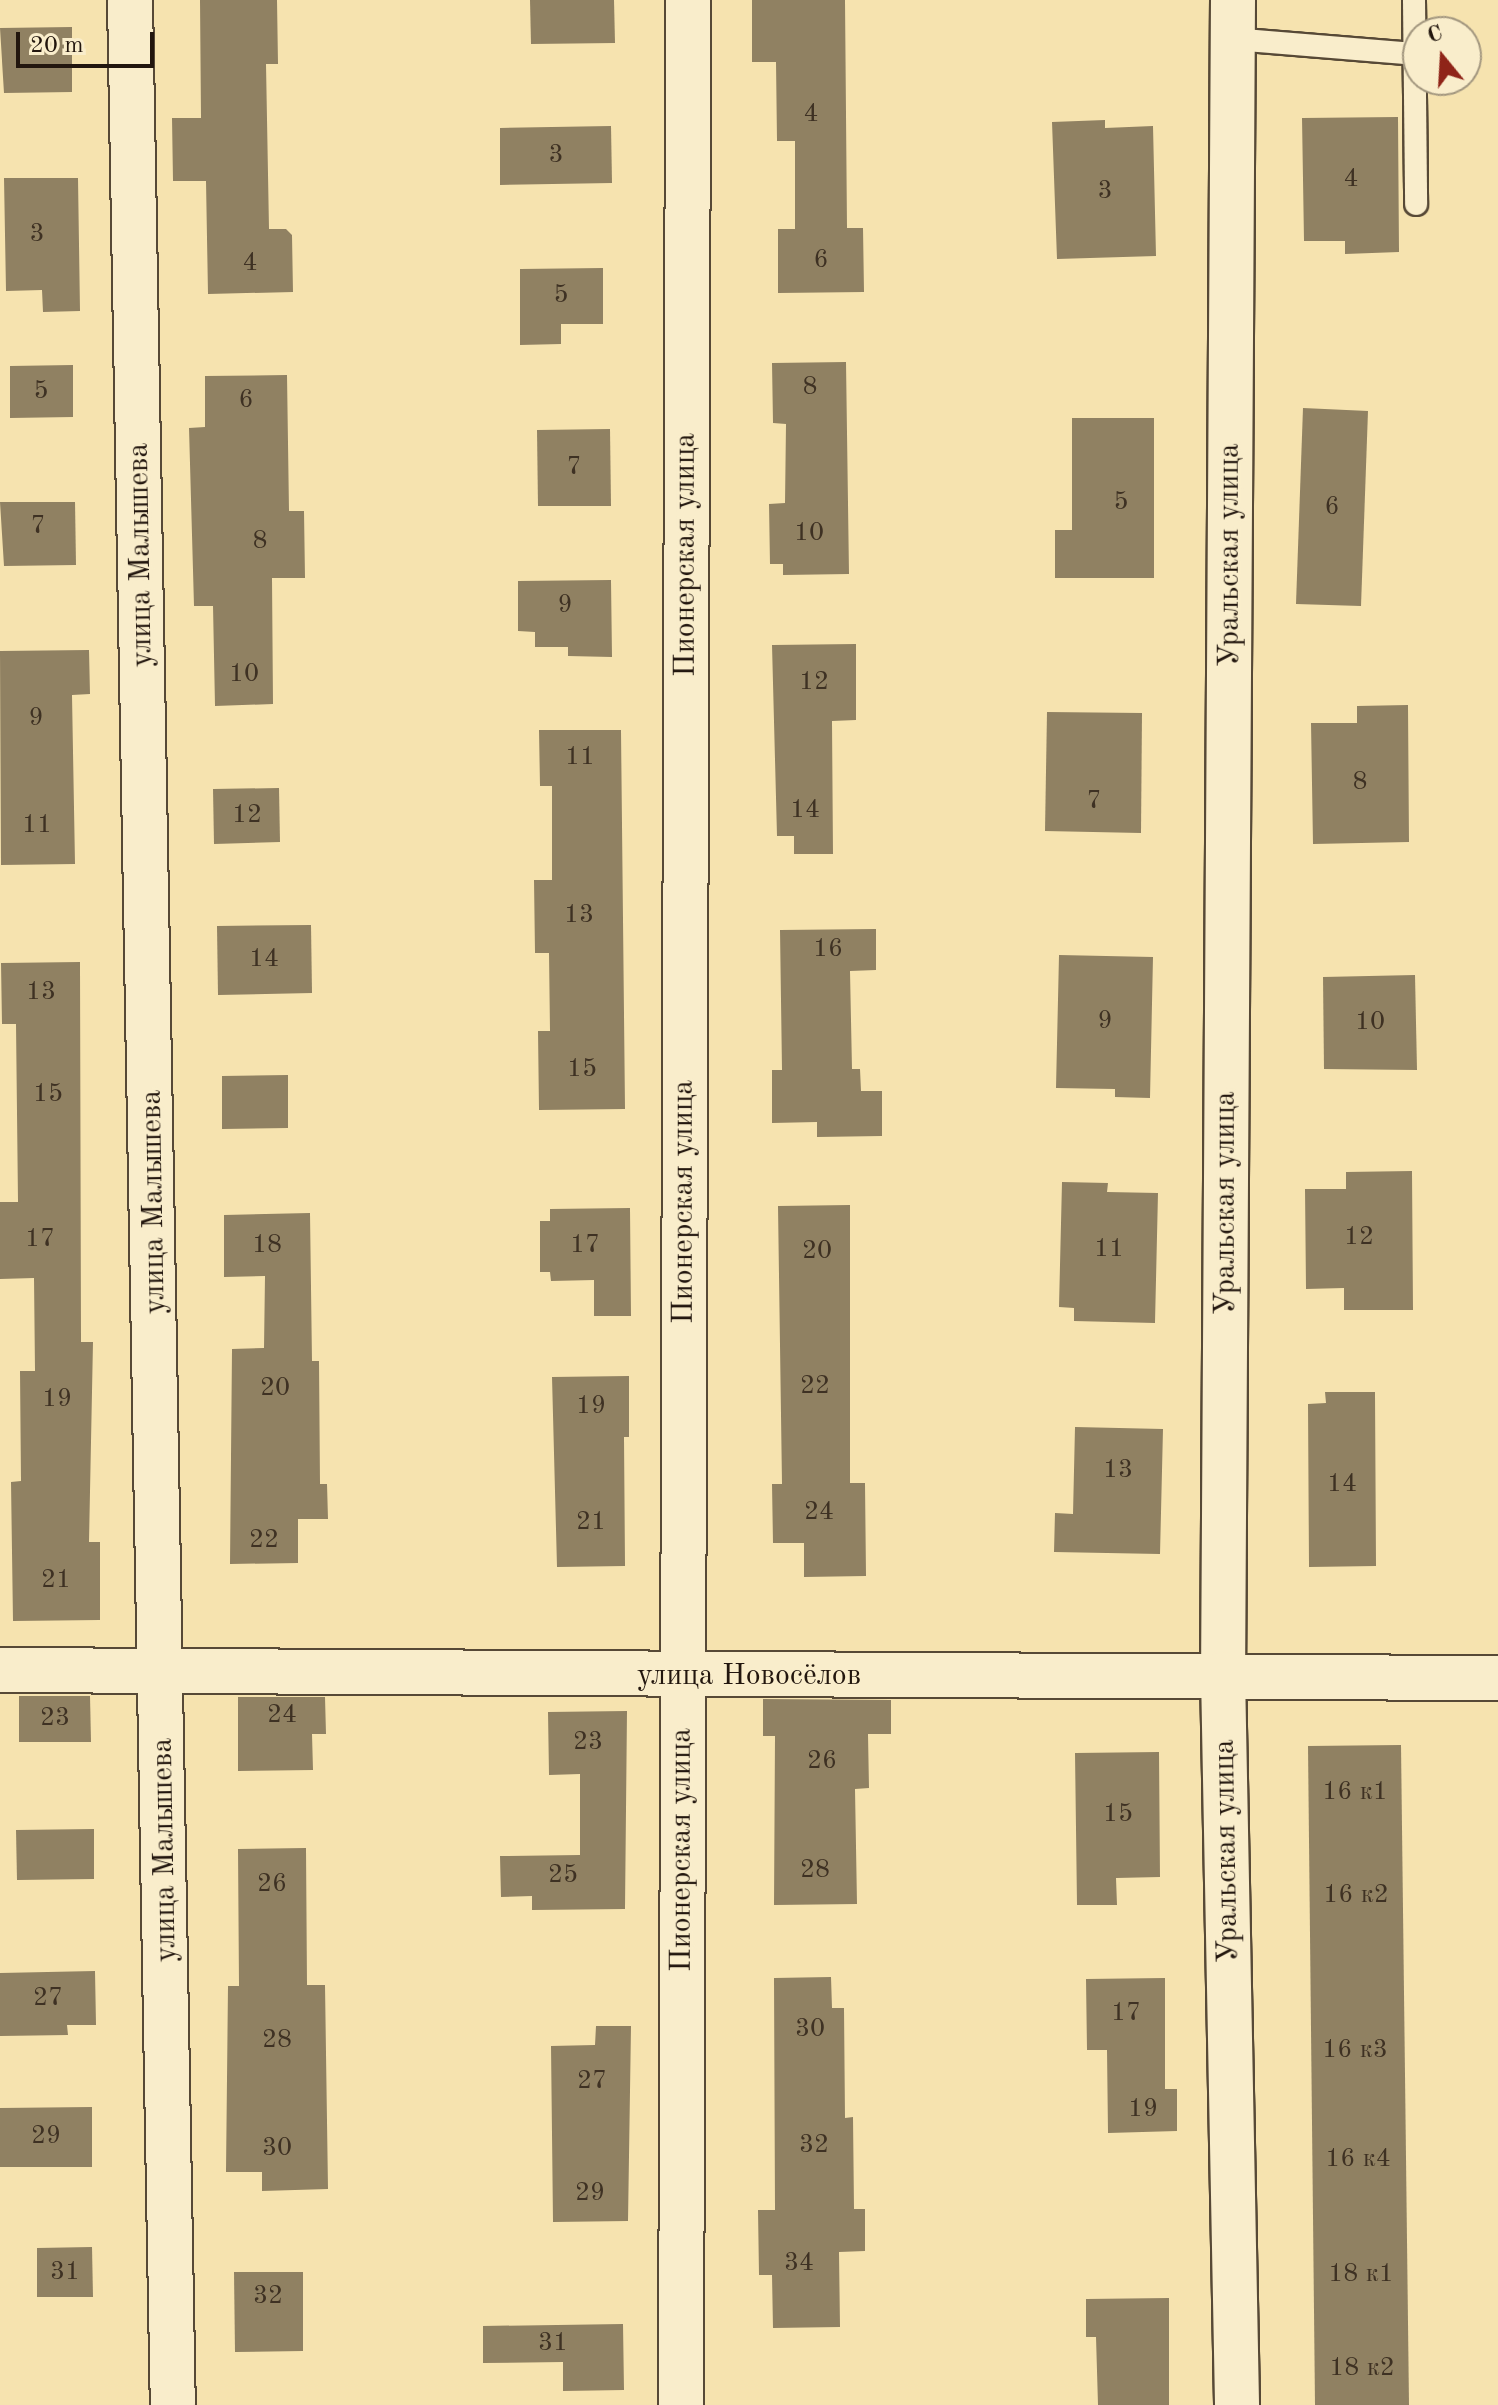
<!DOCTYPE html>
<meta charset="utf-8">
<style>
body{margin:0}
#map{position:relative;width:1498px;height:2405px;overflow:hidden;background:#f6e3af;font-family:"Old Standard TT",serif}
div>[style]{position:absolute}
.building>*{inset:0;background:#908162}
.roads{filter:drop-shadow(2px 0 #574936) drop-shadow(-2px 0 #574936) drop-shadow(0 2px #574936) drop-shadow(0 -2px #574936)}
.service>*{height:22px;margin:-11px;padding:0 11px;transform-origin:11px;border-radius:11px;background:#f9edcb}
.minor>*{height:44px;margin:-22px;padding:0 22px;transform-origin:22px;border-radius:22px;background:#f9edcb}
span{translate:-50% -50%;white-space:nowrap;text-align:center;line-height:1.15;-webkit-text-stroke:6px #f9edcb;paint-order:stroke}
.number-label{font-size:26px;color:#3e3123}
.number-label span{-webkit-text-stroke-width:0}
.street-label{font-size:30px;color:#22160e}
.north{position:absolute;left:1402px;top:16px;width:80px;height:80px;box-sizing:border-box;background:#f9edcb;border:2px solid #a3977f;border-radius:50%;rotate:342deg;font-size:22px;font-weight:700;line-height:32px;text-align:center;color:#22160e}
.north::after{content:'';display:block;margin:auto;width:28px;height:36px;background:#8f2418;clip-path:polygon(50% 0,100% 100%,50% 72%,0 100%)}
.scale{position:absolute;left:16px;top:32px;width:138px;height:36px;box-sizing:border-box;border:4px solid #22160e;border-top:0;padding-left:10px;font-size:24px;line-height:28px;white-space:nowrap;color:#22160e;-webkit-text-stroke:6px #f9edcb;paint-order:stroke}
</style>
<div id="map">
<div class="building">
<div style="clip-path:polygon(200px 0,277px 0,278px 64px,266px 64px,269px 229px,286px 229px,292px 235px,293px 292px,208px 294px,206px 181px,173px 181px,172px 118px,201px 118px)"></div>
<div style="clip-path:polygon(530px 0,614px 0,615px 43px,531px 44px)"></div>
<div style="clip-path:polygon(752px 0,845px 0,847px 228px,863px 228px,864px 292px,778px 293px,778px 229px,795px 229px,795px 141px,777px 141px,776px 62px,752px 62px)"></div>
<div style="clip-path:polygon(72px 27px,72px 92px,4px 93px,0 28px)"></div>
<div style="clip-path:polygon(1398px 117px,1399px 252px,1345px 254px,1345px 241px,1304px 241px,1302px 118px)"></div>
<div style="clip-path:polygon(1105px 120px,1105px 128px,1153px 126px,1156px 256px,1057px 259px,1052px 122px)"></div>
<div style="clip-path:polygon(611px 126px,612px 183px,500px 185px,500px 128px)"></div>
<div style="clip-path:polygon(4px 178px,78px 178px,80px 311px,43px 312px,42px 290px,6px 291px)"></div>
<div style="clip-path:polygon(603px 268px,603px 324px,561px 324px,561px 344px,520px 345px,520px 269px)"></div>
<div style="clip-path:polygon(846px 362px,849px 574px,783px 575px,783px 564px,770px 564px,769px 504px,785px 503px,786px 424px,773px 423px,772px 363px)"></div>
<div style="clip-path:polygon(73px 365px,73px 417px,10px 418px,10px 366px)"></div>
<div style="clip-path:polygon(287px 375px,289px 511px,304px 511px,305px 578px,272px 578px,273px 704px,215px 706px,213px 606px,194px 606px,189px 428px,205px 427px,205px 376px)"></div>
<div style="clip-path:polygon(1303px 408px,1368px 411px,1361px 606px,1296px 604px)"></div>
<div style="clip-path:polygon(1072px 418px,1154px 418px,1154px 578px,1055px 578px,1055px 530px,1072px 530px)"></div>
<div style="clip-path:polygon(610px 429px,611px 506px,538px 506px,537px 430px)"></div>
<div style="clip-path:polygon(0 502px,75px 502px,76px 565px,4px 566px)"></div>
<div style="clip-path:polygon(611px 580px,612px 657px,568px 656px,568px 647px,535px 647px,535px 632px,518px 631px,518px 581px)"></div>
<div style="clip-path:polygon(856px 644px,856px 720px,832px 721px,833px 854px,794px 854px,794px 836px,777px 836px,772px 645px)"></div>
<div style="clip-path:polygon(89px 650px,90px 694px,72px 695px,75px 864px,1px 865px,0 651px)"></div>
<div style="clip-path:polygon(1408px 705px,1409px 842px,1313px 844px,1311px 723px,1357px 723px,1357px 706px)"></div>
<div style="clip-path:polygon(1047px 712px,1142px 713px,1141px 833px,1045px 831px)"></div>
<div style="clip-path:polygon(539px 730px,621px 730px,625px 1109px,539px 1110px,538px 1031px,550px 1031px,549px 953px,535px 953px,534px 880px,552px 880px,552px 786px,540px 786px)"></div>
<div style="clip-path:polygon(279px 788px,280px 842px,214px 844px,213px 789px)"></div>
<div style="clip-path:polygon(311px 925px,312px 993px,218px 995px,217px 926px)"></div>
<div style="clip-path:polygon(876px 929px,876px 970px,850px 971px,852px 1069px,860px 1069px,861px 1091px,882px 1091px,882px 1136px,817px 1137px,817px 1122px,772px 1123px,772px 1070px,782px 1070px,780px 930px)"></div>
<div style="clip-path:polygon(1059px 955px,1153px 957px,1150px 1098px,1115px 1097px,1115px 1089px,1056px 1088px)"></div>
<div style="clip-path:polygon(80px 962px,81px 1342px,93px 1342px,89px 1542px,100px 1542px,100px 1620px,13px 1621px,11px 1482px,21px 1481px,20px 1371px,35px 1371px,34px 1278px,0 1279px,0 1202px,18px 1202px,16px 1024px,2px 1024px,1px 963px)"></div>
<div style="clip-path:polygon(1415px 975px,1417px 1070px,1324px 1069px,1323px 977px)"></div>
<div style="clip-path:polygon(288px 1075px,288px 1128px,222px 1129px,222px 1076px)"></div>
<div style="clip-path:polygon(1412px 1171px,1413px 1310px,1344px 1310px,1344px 1288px,1306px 1289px,1305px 1189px,1346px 1189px,1346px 1172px)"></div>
<div style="clip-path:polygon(1062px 1182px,1108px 1183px,1107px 1192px,1158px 1193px,1155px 1323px,1074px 1321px,1074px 1308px,1059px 1307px)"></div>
<div style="clip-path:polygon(850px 1205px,850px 1483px,865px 1483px,866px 1576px,804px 1577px,804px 1543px,773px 1543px,772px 1484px,782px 1484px,778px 1206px)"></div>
<div style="clip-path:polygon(630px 1208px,631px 1316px,594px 1316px,594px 1280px,551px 1281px,550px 1272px,540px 1272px,540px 1221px,550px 1221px,550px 1209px)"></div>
<div style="clip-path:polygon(310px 1213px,312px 1361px,319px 1361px,320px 1484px,327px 1484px,328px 1519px,298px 1519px,298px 1563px,230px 1564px,232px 1349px,264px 1348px,265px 1276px,224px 1277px,224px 1215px)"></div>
<div style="clip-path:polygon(629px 1376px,629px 1437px,624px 1437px,625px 1566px,557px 1567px,552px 1377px)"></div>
<div style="clip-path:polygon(1325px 1392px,1375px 1392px,1376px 1566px,1309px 1567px,1308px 1404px,1326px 1403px)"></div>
<div style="clip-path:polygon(1075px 1427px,1163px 1429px,1160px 1554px,1054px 1552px,1055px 1513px,1073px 1514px)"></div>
<div style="clip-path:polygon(19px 1696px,90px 1696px,91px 1742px,19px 1742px)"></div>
<div style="clip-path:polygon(238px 1697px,325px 1697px,326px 1734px,312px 1734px,313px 1770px,238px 1771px)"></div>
<div style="clip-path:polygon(763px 1699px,891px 1700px,891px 1734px,868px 1734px,869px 1788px,855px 1789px,857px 1904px,774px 1905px,775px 1736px,763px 1736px)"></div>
<div style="clip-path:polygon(627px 1711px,625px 1909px,532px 1910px,532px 1896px,501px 1897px,500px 1856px,580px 1855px,580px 1774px,549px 1775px,548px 1712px)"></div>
<div style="clip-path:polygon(1401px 1745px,1409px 2405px,1315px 2405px,1308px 1746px)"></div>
<div style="clip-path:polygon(1159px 1752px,1160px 1877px,1116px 1878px,1117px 1905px,1077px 1905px,1075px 1753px)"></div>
<div style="clip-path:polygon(94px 1829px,94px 1879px,17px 1880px,16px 1830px)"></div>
<div style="clip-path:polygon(306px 1848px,307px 1985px,325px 1985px,328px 2189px,262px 2191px,262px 2172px,226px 2172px,228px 1986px,239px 1986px,238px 1849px)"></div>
<div style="clip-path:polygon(95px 1971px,96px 2025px,67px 2025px,68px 2035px,0 2036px,0 1973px)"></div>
<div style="clip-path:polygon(831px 1977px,832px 2008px,844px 2008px,845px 2118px,853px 2117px,854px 2209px,865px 2209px,865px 2251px,839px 2252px,840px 2327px,773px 2328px,772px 2275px,759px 2275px,758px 2210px,775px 2210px,774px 1978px)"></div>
<div style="clip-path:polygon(1165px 1978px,1165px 2089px,1177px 2089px,1177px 2131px,1108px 2133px,1107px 2050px,1087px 2050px,1086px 1979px)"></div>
<div style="clip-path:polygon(596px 2026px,631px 2026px,628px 2221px,553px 2222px,551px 2046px,595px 2045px)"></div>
<div style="clip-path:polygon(92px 2107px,92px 2167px,0 2167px,0 2108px)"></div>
<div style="clip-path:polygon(92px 2247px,93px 2297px,37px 2297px,37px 2248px)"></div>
<div style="clip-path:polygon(234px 2272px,303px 2272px,303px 2351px,235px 2352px)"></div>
<div style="clip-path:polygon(1169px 2298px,1169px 2405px,1098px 2405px,1096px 2337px,1086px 2337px,1086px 2299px)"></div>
<div style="clip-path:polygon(623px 2324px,624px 2390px,563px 2391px,563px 2362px,483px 2363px,483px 2326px)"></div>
</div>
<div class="roads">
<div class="service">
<div style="left:1414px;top:0;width:204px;rotate:89.4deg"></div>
<div style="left:1233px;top:39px;width:183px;rotate:4.7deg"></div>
</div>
<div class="minor">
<div style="left:130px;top:0;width:2405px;rotate:88.98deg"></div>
<div style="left:1233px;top:0;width:1674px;rotate:90.34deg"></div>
<div style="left:1223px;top:1674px;width:731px;rotate:88.9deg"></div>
<div style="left:0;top:1670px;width:1498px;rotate:0.31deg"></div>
<div style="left:681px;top:2405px;width:2405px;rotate:-89.83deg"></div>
</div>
</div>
<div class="number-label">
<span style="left:811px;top:115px">4</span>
<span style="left:556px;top:156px">3</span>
<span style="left:1351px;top:180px">4</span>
<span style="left:1105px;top:192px">3</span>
<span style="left:37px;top:235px">3</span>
<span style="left:821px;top:261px">6</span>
<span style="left:250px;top:264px">4</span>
<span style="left:561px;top:296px">5</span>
<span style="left:810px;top:388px">8</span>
<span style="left:41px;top:392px">5</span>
<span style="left:246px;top:401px">6</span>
<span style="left:574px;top:468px">7</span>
<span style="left:1121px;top:503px">5</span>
<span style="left:1332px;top:508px">6</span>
<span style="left:38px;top:527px">7</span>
<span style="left:809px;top:534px">10</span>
<span style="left:260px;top:542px">8</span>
<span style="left:565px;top:606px">9</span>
<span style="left:244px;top:675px">10</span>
<span style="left:814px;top:683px">12</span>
<span style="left:36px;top:719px">9</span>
<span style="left:580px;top:758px">11</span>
<span style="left:1360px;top:783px">8</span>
<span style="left:1094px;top:802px">7</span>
<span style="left:805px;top:811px">14</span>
<span style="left:247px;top:816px">12</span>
<span style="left:37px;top:826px">11</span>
<span style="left:579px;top:916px">13</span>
<span style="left:828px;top:950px">16</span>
<span style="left:264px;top:960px">14</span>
<span style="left:41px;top:993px">13</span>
<span style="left:1105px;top:1022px">9</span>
<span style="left:1370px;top:1023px">10</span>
<span style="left:582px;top:1070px">15</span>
<span style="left:48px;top:1095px">15</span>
<span style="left:1359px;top:1238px">12</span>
<span style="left:40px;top:1240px">17</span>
<span style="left:267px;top:1246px">18</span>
<span style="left:585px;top:1246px">17</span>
<span style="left:1109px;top:1250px">11</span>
<span style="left:817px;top:1252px">20</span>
<span style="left:815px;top:1387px">22</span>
<span style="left:275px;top:1389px">20</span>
<span style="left:57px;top:1400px">19</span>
<span style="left:591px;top:1407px">19</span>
<span style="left:1118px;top:1471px">13</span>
<span style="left:1342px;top:1485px">14</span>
<span style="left:819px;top:1513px">24</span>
<span style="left:591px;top:1523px">21</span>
<span style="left:264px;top:1541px">22</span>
<span style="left:56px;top:1581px">21</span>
<span style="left:282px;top:1716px">24</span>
<span style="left:55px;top:1719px">23</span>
<span style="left:588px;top:1743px">23</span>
<span style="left:822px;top:1762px">26</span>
<span style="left:1355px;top:1793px">16 к1</span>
<span style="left:1118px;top:1815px">15</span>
<span style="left:815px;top:1871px">28</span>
<span style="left:563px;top:1876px">25</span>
<span style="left:272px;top:1885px">26</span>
<span style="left:1356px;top:1896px">16 к2</span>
<span style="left:48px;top:1999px">27</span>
<span style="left:1126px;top:2014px">17</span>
<span style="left:810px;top:2030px">30</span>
<span style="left:277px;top:2041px">28</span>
<span style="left:1355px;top:2051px">16 к3</span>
<span style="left:592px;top:2082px">27</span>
<span style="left:1143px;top:2110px">19</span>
<span style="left:46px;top:2137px">29</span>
<span style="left:814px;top:2146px">32</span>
<span style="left:277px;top:2149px">30</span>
<span style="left:1358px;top:2160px">16 к4</span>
<span style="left:590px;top:2194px">29</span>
<span style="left:799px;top:2264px">34</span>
<span style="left:65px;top:2273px">31</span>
<span style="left:1361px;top:2275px">18 к1</span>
<span style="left:268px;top:2297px">32</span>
<span style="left:553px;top:2344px">31</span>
<span style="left:1362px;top:2369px">18 к2</span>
</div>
<div class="street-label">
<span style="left:141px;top:555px;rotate:-91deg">улица Малышева</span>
<span style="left:686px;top:555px;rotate:-90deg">Пионерская улица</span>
<span style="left:1230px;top:555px;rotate:-90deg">Уральская улица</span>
<span style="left:154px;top:1202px;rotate:-91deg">улица Малышева</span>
<span style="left:684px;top:1202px;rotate:-90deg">Пионерская улица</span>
<span style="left:1226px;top:1203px;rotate:-90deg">Уральская улица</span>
<span style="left:749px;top:1676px">улица Новосёлов</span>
<span style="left:165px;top:1850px;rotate:-91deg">улица Малышева</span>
<span style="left:682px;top:1850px;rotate:-90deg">Пионерская улица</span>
<span style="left:1227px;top:1851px;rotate:-91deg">Уральская улица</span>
</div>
<div class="north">С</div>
<div class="scale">20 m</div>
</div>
